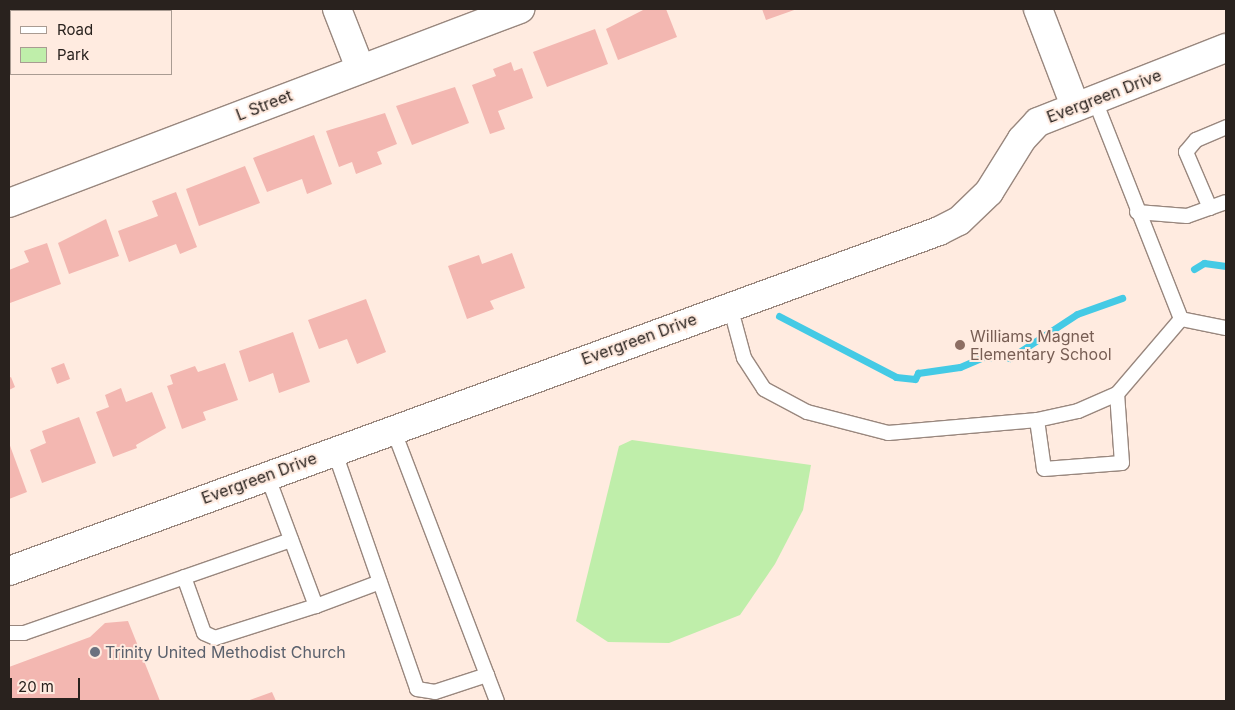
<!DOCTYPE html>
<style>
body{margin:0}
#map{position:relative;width:1235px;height:710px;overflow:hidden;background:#ffebe0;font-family:Inter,sans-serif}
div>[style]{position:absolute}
.green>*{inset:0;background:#bfeeaa}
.stream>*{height:7px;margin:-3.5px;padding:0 3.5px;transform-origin:3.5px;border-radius:3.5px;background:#44cae5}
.building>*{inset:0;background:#f3b7b1}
.roads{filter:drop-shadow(1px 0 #99877e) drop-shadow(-1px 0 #99877e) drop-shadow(0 1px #99877e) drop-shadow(0 -1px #99877e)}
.lane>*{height:14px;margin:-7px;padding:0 7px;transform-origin:7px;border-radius:7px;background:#fff}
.street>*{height:28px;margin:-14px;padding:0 14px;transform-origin:14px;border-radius:14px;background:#fff}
.secondary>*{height:28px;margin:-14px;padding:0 14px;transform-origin:14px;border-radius:14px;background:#fff}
.dots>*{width:14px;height:14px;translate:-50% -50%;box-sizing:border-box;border:2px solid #ffebe0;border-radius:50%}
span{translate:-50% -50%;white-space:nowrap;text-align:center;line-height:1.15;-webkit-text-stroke:4px #ffebe0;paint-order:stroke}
.street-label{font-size:16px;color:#29221e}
.education-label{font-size:16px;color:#785e54}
.left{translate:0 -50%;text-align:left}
.worship-label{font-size:16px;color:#5b616d}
.frame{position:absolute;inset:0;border:10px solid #29221e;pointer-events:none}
.legend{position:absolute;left:10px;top:10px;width:162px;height:65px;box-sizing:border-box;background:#ffebe0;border:1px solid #a99b92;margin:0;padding:6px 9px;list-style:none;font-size:15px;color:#29221e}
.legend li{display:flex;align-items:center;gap:10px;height:25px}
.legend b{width:25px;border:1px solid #a99b92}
.scale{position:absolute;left:10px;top:678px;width:70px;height:22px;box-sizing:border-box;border:2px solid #29221e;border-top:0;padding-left:6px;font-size:15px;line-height:18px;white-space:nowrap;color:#29221e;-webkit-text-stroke:4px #ffebe0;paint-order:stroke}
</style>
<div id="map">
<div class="green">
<div style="clip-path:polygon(632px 440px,811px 465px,803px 510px,775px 564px,740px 615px,669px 643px,608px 642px,576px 621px,619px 446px)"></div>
</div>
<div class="stream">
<div style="left:1194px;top:269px;width:12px;rotate:-31deg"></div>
<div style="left:1204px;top:263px;width:22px;rotate:8deg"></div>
<div style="left:779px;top:316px;width:132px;rotate:27.5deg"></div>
<div style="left:896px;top:377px;width:19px;rotate:6deg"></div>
<div style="left:915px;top:379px;width:7px;rotate:-63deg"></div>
<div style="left:918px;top:373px;width:42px;rotate:-8.1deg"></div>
<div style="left:960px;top:367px;width:26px;rotate:-23deg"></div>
<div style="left:984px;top:357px;width:26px;rotate:2deg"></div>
<div style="left:1010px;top:358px;width:80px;rotate:-33.3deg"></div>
<div style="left:1077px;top:314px;width:48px;rotate:-19.6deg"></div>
</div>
<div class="building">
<div style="clip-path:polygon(645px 9px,666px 9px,677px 37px,618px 60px,606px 29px)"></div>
<div style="clip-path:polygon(762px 9px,797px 9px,766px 20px)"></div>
<div style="clip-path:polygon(595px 29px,608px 64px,547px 87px,533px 52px)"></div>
<div style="clip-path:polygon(511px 62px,514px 71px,522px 68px,533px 98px,498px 111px,505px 129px,490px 134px,472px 85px,496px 76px,493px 69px)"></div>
<div style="clip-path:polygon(455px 87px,469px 123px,412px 145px,396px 106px)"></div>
<div style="clip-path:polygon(385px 113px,397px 144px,377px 152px,382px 164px,356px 174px,352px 162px,339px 167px,326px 131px)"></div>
<div style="clip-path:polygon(314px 135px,332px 184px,307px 194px,302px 179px,267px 192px,253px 158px)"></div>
<div style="clip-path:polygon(245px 166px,260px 203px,199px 226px,186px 189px)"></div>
<div style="clip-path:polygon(176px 192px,197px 247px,180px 254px,176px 244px,129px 262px,118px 231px,158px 216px,152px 201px)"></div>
<div style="clip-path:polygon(106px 219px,119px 256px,69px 274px,58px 243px)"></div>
<div style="clip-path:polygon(47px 243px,61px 284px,10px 303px,9px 270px,29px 262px,24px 251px)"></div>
<div style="clip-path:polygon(512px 253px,525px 288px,490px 301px,494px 309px,467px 319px,448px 266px,479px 255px,482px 264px)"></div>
<div style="clip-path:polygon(366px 299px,386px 352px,357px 364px,347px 339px,319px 349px,308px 320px)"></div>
<div style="clip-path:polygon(293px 332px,310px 382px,279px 393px,273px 373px,249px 382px,239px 351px)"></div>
<div style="clip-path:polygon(64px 363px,70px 379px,57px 384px,51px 368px)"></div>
<div style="clip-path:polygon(225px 363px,238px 400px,203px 412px,206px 420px,182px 429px,167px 386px,173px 384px,170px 375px,195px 366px,198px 372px)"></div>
<div style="clip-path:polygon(11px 377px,15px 387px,9px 390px,9px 378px)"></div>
<div style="clip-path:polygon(121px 388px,126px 402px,152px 392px,166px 428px,136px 445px,137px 448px,113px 457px,96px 412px,109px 407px,105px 395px)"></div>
<div style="clip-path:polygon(79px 417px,96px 463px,42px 483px,30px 450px,46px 443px,42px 431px)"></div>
<div style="clip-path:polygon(9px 443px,27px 492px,9px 499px)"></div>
<div style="clip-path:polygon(128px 621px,160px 701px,9px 701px,9px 667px,90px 637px,105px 623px)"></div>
<div style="clip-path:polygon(272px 692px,276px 701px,247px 701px)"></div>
</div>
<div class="roads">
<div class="lane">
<div style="left:1094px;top:98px;width:238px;rotate:68.5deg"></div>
<div style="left:1210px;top:208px;width:61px;rotate:-113.2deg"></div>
<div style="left:1186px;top:152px;width:16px;rotate:-50deg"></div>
<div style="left:1196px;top:140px;width:33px;rotate:-23deg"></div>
<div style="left:1137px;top:212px;width:50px;rotate:4.6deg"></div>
<div style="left:1187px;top:216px;width:41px;rotate:-19.7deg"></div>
<div style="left:730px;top:306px;width:54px;rotate:74.9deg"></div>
<div style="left:744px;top:358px;width:37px;rotate:57deg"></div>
<div style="left:764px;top:389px;width:49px;rotate:28.1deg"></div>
<div style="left:807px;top:412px;width:84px;rotate:14.5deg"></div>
<div style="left:888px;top:433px;width:150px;rotate:-5deg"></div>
<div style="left:1037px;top:420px;width:42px;rotate:-12.4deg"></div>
<div style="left:1078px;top:411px;width:43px;rotate:-23.6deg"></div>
<div style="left:1117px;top:394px;width:99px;rotate:-49.5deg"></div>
<div style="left:1181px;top:319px;width:46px;rotate:11.3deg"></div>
<div style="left:1037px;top:420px;width:49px;rotate:81.9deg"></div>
<div style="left:1044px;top:469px;width:78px;rotate:-4.4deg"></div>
<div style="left:1122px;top:463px;width:69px;rotate:-94.1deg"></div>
<div style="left:393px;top:429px;width:291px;rotate:69.1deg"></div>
<div style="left:334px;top:450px;width:253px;rotate:70.8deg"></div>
<div style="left:417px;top:689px;width:18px;rotate:9deg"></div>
<div style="left:435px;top:692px;width:55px;rotate:-18.1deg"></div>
<div style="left:267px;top:475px;width:140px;rotate:69.5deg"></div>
<div style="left:316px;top:606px;width:68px;rotate:-20.6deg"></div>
<div style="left:184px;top:577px;width:59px;rotate:70.3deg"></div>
<div style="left:204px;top:633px;width:12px;rotate:24deg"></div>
<div style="left:215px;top:638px;width:106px;rotate:-17.6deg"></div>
<div style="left:9px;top:633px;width:15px"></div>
<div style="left:24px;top:633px;width:283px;rotate:-19.2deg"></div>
</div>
<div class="street">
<div style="left:337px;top:9px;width:63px;rotate:68.7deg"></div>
<div style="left:1038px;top:9px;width:104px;rotate:69.1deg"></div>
<div style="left:9px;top:203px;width:547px;rotate:-20.79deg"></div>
</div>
<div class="secondary">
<div style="left:9px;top:571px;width:990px;rotate:-20.08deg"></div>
<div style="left:939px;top:231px;width:22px;rotate:-27deg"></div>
<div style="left:959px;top:221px;width:42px;rotate:-44deg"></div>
<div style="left:989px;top:192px;width:62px;rotate:-58.1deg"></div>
<div style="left:1022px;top:139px;width:23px;rotate:-47deg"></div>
<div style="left:1038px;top:122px;width:202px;rotate:-21.5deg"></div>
</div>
</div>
<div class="dots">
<div style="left:960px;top:345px;background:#8d6e63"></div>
<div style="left:95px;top:652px;background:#6b7280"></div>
</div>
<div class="street-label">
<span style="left:1104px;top:96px;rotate:-21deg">Evergreen Drive</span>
<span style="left:264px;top:105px;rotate:-21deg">L Street</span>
<span style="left:639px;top:339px;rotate:-20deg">Evergreen Drive</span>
<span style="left:259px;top:478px;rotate:-20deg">Evergreen Drive</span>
</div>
<div class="education-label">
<span class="left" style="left:970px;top:345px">Williams Magnet<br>Elementary School</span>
</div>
<div class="worship-label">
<span class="left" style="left:105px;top:652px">Trinity United Methodist Church</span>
</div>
<div class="frame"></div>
<ul class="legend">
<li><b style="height:6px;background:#fff"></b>Road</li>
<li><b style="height:14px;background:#bfeeaa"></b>Park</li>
</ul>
<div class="scale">20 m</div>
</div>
